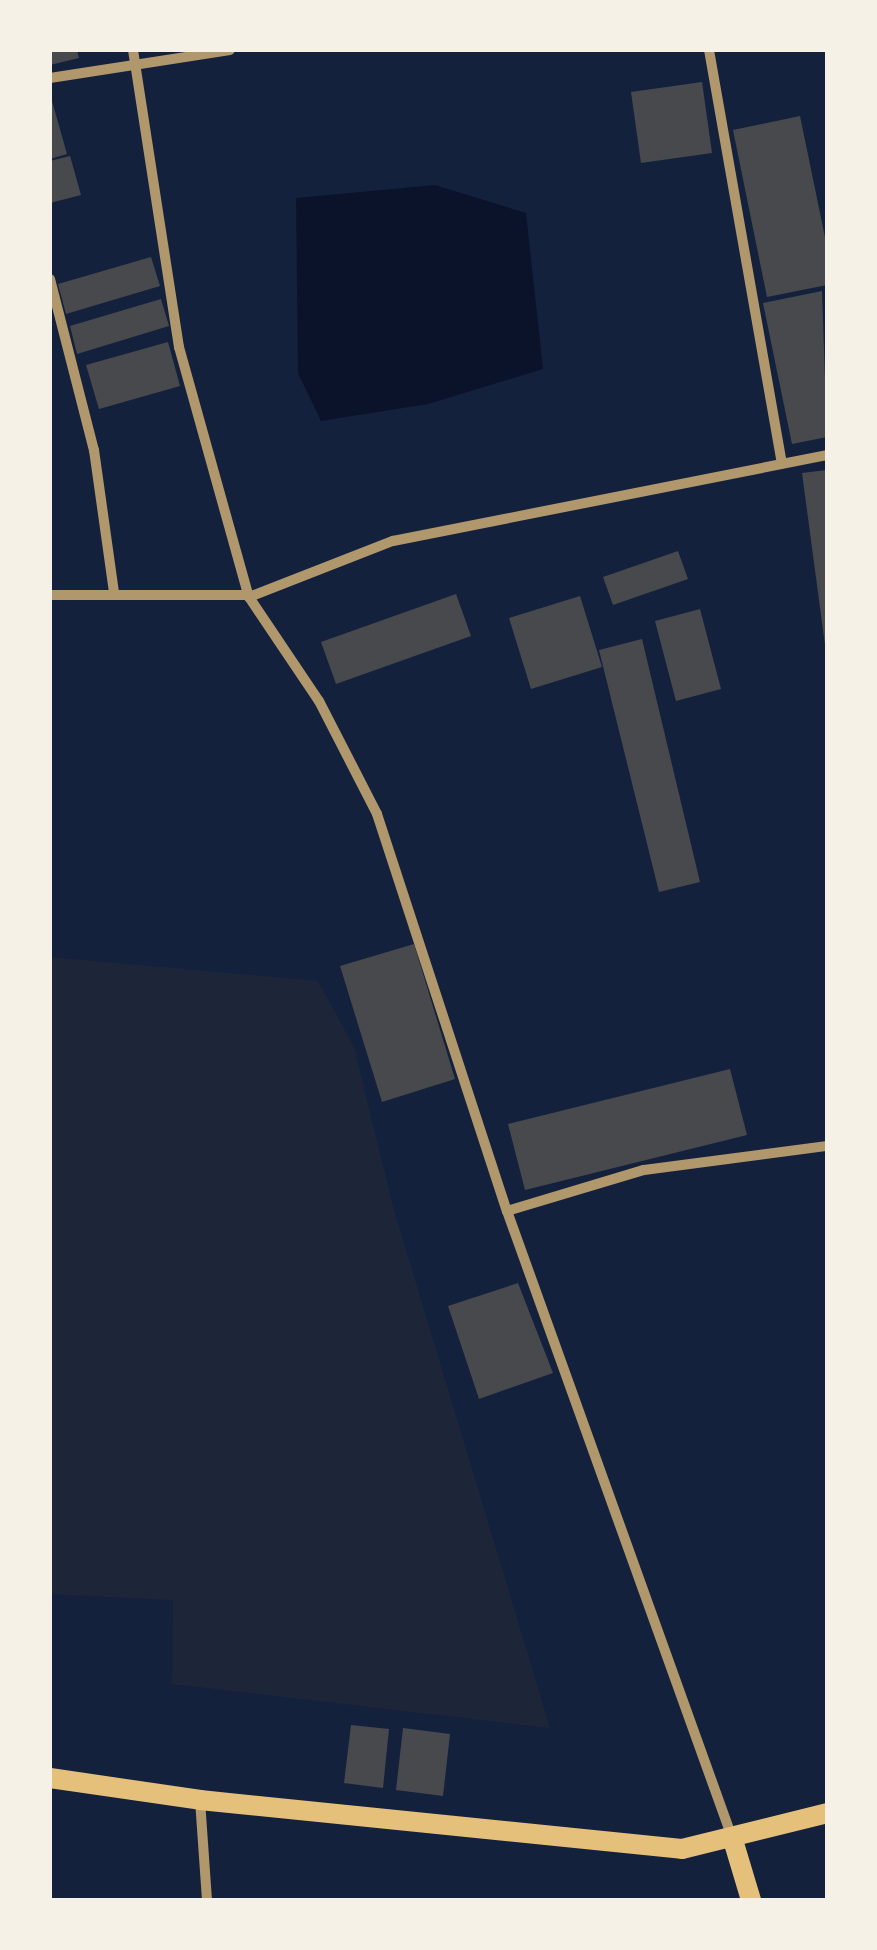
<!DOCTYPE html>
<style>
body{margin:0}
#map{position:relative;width:877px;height:1950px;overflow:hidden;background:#14213d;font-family:Jost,sans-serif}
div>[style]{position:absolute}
.green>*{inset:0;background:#1d2539}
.water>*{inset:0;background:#0b132b}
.building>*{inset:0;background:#48494c}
.minor>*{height:10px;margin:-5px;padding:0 5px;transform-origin:5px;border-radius:5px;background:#b1986c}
.secondary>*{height:20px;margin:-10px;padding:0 10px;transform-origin:10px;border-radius:10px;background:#e5c07b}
span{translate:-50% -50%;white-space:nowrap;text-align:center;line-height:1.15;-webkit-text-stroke:8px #f6f1e7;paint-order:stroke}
.frame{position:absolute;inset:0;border:52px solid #f6f1e7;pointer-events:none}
</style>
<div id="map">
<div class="green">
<div style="clip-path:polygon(50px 957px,318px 981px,354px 1047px,394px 1210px,550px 1728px,172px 1684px,173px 1600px,50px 1594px)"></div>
</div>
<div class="water">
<div style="clip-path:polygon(435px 185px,526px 213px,543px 369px,428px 404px,321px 421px,298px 373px,296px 198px)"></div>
</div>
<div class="building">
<div style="clip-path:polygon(50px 50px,77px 50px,79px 58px,50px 65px)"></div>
<div style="clip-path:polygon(702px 82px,712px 153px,641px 163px,631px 92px)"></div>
<div style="clip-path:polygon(50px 94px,67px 154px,50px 159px)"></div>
<div style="clip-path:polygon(800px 116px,827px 247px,827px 285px,767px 297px,733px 130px)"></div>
<div style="clip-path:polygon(70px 156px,81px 195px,50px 203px,50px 161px)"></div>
<div style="clip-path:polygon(151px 257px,160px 286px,66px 314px,58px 284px)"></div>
<div style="clip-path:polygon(822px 291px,827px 437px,792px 444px,763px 303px)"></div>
<div style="clip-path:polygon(161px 299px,169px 326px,77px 354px,70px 326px)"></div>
<div style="clip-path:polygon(168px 342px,180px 386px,99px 409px,86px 365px)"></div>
<div style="clip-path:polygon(827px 470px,827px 645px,825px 645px,802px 473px)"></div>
<div style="clip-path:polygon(678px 551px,688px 579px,613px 605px,603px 577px)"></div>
<div style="clip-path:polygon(456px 594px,471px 636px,336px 684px,321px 642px)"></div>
<div style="clip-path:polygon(580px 596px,602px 667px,531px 689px,509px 618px)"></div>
<div style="clip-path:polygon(700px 609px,721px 689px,676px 701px,655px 621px)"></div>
<div style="clip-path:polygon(642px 639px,700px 882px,659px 892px,599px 650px)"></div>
<div style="clip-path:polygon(414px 944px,455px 1079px,382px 1102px,340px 966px)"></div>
<div style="clip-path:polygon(730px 1069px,747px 1135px,525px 1190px,508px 1124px)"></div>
<div style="clip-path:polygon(518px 1283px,553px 1373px,479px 1399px,448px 1306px)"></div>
<div style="clip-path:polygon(351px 1725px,389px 1729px,383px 1788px,344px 1783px)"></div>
<div style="clip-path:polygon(403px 1728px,450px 1734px,443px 1796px,396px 1790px)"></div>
</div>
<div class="minor">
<div style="left:133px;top:50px;width:301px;rotate:81.2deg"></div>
<div style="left:179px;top:347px;width:260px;rotate:74.4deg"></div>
<div style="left:249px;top:597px;width:125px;rotate:56.1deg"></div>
<div style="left:319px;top:701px;width:127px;rotate:62.8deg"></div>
<div style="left:377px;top:814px;width:418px;rotate:71.9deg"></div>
<div style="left:507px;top:1211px;width:668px;rotate:70.24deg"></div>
<div style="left:709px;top:50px;width:420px;rotate:80deg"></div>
<div style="left:50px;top:78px;width:182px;rotate:-8.8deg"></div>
<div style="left:50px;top:279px;width:177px;rotate:75.6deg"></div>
<div style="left:94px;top:450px;width:143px;rotate:82deg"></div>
<div style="left:50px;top:595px;width:199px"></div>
<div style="left:249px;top:597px;width:155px;rotate:-21.3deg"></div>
<div style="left:393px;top:541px;width:442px;rotate:-11.2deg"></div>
<div style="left:507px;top:1211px;width:143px;rotate:-16.7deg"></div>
<div style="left:644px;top:1170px;width:185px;rotate:-7.5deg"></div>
<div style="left:200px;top:1800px;width:100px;rotate:86deg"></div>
</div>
<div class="secondary">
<div style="left:50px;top:1778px;width:152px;rotate:8.3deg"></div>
<div style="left:200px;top:1800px;width:484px;rotate:5.8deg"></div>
<div style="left:682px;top:1849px;width:149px;rotate:-13.9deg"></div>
<div style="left:733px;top:1840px;width:63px;rotate:73.3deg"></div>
</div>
<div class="frame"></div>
</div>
